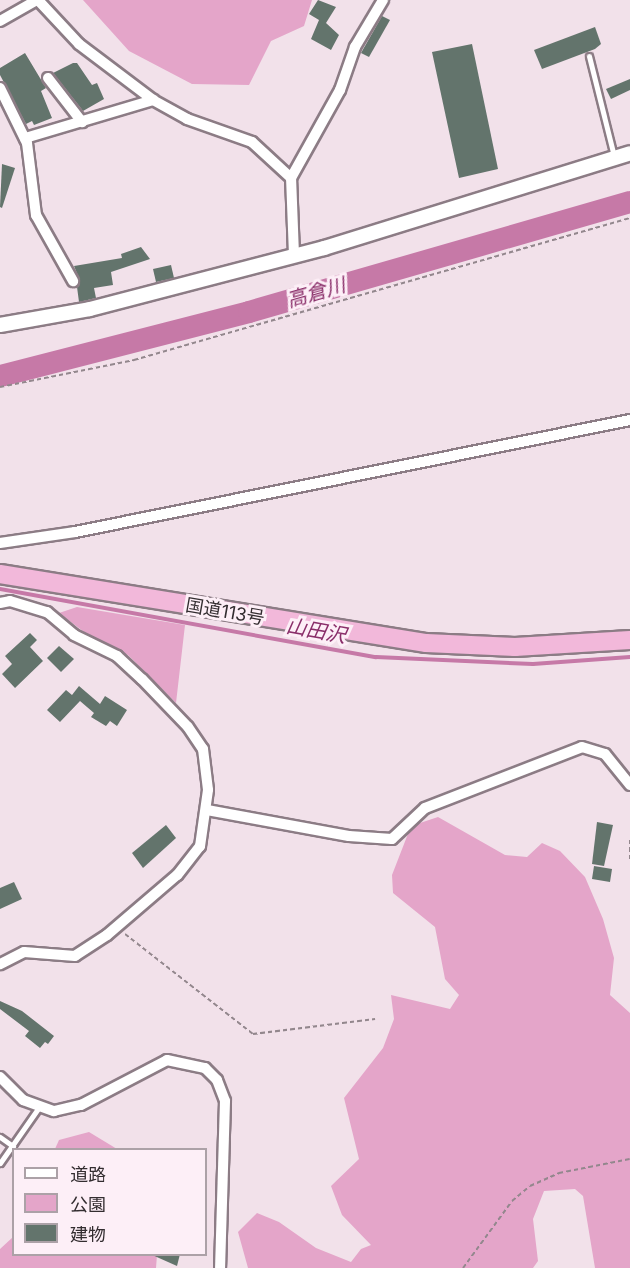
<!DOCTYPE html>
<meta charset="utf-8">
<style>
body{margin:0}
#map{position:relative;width:630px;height:1268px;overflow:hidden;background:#f2e1ea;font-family:Inter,"Noto Sans JP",sans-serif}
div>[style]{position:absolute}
.green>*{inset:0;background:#e4a5c9}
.stream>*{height:4px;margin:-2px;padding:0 2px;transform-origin:2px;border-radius:2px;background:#c679a7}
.river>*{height:22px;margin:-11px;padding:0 11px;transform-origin:11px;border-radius:11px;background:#c679a7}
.building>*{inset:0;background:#63746c}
.path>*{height:2px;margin-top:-1px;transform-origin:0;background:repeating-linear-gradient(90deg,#93878d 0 4.5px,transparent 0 7.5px)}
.roads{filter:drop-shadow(2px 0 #8c7c85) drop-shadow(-2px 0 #8c7c85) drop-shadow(0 2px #8c7c85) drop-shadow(0 -2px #8c7c85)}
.service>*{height:5px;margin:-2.5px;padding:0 2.5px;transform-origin:2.5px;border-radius:2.5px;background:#fff}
.minor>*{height:10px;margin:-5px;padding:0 5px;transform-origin:5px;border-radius:5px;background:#fff}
.tertiary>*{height:14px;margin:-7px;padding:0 7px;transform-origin:7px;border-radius:7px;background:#fff}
.trunk>*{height:18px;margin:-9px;padding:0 9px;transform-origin:9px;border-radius:9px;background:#f2b8da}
span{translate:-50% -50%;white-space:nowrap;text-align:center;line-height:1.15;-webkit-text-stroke:6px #fdeff7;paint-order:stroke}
.street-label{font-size:18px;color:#332d30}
.water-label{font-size:20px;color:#8a2f6a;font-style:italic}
.legend{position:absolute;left:12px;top:1148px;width:195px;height:108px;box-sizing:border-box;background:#fdeff7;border:2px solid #aca1a7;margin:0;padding:8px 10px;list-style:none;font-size:18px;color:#332d30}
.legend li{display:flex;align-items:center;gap:12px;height:30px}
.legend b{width:30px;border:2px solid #aca1a7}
</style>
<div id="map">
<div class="green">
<div style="clip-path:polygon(83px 0,312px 0,304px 26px,271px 41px,249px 85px,192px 84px,129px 51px)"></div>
<div style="clip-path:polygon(77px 607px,185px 625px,176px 703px,128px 655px,96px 641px,59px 613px)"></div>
<div style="clip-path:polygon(438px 817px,505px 855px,527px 857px,542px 843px,560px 851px,585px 877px,603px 919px,614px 958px,610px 995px,630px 1013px,630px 1268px,595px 1268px,583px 1196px,575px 1189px,544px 1191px,533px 1219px,538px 1261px,533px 1268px,248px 1268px,238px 1232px,257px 1213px,279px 1222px,316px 1248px,351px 1262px,361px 1249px,371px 1245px,342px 1215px,331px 1186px,359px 1159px,344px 1098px,383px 1048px,394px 1019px,391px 995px,450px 1009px,459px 995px,445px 979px,435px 927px,393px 893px,392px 875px,411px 826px)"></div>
<div style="clip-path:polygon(89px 1132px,117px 1149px,55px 1149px,59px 1140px)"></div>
<div style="clip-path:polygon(13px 1237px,14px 1254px,157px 1255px,156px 1268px,0 1268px,0 1249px)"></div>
</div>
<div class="stream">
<div style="left:0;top:589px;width:382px;rotate:10.3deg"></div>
<div style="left:376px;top:657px;width:157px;rotate:2.6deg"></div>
<div style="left:533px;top:664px;width:97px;rotate:-4.1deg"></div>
</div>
<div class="river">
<div style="left:0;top:376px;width:257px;rotate:-14.4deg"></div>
<div style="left:249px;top:312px;width:397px;rotate:-16.1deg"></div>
</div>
<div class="building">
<div style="clip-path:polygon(318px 0,336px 7px,326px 23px,339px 35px,331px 50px,311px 39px,319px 20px,309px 14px)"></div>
<div style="clip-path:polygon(382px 16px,390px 20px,369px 57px,361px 53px)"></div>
<div style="clip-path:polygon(595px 27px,601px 44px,595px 49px,542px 69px,534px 50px)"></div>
<div style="clip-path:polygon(472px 44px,498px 169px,459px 178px,432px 52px)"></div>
<div style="clip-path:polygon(25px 53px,46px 88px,41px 91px,52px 118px,34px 125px,32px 121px,26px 124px,0 75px,0 68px)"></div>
<div style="clip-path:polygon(73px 63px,77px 63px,92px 85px,97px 83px,104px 99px,83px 111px,53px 73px)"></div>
<div style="clip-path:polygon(630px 79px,630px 90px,611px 99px,606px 89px)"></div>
<div style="clip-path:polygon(2px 164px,15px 168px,2px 208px,0 207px)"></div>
<div style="clip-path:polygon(141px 247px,150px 259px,111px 272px,113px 285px,94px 288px,96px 298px,79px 302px,77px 287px,80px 281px,74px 266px,122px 258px,121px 254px)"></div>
<div style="clip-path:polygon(171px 265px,174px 278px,156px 282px,153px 269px)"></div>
<div style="clip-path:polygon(30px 633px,37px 640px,30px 647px,43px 661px,15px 688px,2px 674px,12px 664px,5px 656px)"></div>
<div style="clip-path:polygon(59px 646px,74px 659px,61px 672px,47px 658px)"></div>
<div style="clip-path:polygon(79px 686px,100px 704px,105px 696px,127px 710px,117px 726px,110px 721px,106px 726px,91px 717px,94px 713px,80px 701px,60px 722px,47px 710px,66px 690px,72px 695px)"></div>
<div style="clip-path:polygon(597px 822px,613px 825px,604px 866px,592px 864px)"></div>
<div style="clip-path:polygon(166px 825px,176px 838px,143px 868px,132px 853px)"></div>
<div style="clip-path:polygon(594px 866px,612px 869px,610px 882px,592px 879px)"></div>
<div style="clip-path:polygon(14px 882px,22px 899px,0 909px,0 888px)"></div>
<div style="clip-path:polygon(0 1001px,22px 1011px,54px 1036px,48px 1044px,45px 1042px,40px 1048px,25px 1036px,29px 1031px,0 1009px)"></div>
<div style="clip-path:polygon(150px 1254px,180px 1254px,177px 1266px)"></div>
</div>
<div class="path">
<div style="left:0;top:387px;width:137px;rotate:-11.4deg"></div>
<div style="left:134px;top:360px;width:516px;rotate:-15.98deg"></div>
<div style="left:630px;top:840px;width:21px;rotate:90deg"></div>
<div style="left:125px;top:934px;width:162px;rotate:38deg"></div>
<div style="left:253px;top:1034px;width:123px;rotate:-7deg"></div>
<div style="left:463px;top:1268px;width:83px;rotate:-53.8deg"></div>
<div style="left:512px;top:1201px;width:23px;rotate:-40deg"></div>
<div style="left:530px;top:1186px;width:32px;rotate:-24deg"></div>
<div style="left:559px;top:1173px;width:72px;rotate:-11.2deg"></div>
</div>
<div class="roads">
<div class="service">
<div style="left:589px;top:56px;width:103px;rotate:76deg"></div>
<div style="left:0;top:1137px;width:16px;rotate:35deg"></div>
<div style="left:0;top:1163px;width:68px;rotate:-55.1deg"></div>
</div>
<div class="minor">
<div style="left:38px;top:0;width:60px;rotate:47deg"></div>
<div style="left:79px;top:44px;width:93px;rotate:37.1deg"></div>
<div style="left:153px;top:100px;width:39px;rotate:29deg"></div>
<div style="left:187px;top:119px;width:69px;rotate:19.5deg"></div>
<div style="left:252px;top:142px;width:53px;rotate:42.7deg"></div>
<div style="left:0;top:21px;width:43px;rotate:-29.6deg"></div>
<div style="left:48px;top:78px;width:56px;rotate:52.3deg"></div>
<div style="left:0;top:88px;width:61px;rotate:63.9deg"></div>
<div style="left:27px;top:143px;width:73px;rotate:82.9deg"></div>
<div style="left:36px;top:215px;width:76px;rotate:60.7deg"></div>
<div style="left:25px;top:138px;width:134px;rotate:-16.5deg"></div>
<div style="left:294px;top:255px;width:77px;rotate:-92.2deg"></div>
<div style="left:291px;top:178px;width:101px;rotate:-60.9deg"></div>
<div style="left:340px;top:90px;width:46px;rotate:-70.8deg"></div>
<div style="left:355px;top:47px;width:55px;rotate:-59.2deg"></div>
<div style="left:0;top:543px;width:76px;rotate:-8.3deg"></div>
<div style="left:75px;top:532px;width:566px;rotate:-11.41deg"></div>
<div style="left:0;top:603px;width:10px;rotate:-11deg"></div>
<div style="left:10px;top:601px;width:39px;rotate:17deg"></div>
<div style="left:47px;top:612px;width:35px;rotate:40deg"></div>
<div style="left:74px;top:635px;width:48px;rotate:26deg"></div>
<div style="left:117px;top:656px;width:34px;rotate:43deg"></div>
<div style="left:142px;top:679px;width:66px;rotate:46.2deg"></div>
<div style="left:188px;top:727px;width:27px;rotate:56deg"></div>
<div style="left:203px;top:749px;width:41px;rotate:83deg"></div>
<div style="left:208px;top:790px;width:57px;rotate:98.1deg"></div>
<div style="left:200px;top:846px;width:37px;rotate:128deg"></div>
<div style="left:177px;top:875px;width:92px;rotate:139.4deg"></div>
<div style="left:107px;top:935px;width:38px;rotate:147deg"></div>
<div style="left:75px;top:956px;width:51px;rotate:-175.5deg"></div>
<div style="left:24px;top:952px;width:27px;rotate:153deg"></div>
<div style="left:207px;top:810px;width:144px;rotate:10.4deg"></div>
<div style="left:349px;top:836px;width:43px;rotate:4deg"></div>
<div style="left:392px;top:839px;width:45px;rotate:-43.2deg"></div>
<div style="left:425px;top:808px;width:168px;rotate:-21.2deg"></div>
<div style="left:582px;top:747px;width:24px;rotate:17deg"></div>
<div style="left:605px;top:754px;width:40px;rotate:51deg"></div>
<div style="left:0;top:1077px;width:33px;rotate:45deg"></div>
<div style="left:23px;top:1100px;width:33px;rotate:20deg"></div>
<div style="left:54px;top:1111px;width:28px;rotate:-13deg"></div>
<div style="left:81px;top:1105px;width:97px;rotate:-27.6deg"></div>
<div style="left:167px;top:1060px;width:39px;rotate:12deg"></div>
<div style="left:205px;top:1068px;width:17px;rotate:45deg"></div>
<div style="left:217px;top:1080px;width:22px;rotate:69deg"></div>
<div style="left:225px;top:1101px;width:167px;rotate:91.7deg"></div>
</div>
<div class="tertiary">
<div style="left:0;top:325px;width:91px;rotate:-10.1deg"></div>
<div style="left:90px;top:309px;width:242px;rotate:-14.6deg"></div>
<div style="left:324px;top:248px;width:320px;rotate:-17.2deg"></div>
</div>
<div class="trunk">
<div style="left:0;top:574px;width:432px;rotate:9.2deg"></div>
<div style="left:426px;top:643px;width:89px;rotate:2.6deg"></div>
<div style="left:515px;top:647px;width:115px;rotate:-3.5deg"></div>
</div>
</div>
<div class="street-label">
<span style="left:225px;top:612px;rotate:10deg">国道113号</span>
</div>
<div class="water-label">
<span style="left:316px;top:293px;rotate:-16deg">高倉川</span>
<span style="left:316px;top:631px;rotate:10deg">山田沢</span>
</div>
<ul class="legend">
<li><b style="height:8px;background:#fff"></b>道路</li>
<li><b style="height:16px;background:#e4a5c9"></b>公園</li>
<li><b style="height:16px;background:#63746c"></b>建物</li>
</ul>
</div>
